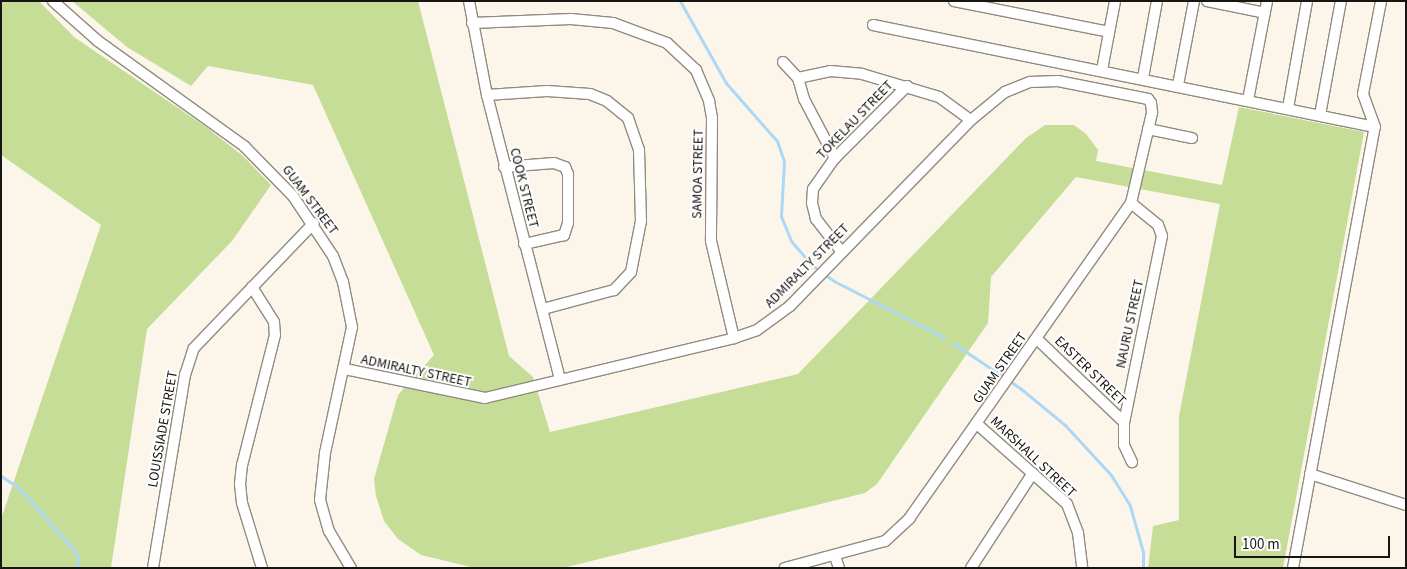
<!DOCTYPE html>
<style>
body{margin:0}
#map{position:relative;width:1407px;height:569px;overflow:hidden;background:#fcf6ea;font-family:"Source Sans 3",sans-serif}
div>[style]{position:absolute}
.green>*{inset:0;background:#c5dd96}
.stream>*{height:3px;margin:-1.5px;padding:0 1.5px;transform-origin:1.5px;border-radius:1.5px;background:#acd8f6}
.roads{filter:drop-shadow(1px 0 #918b81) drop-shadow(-1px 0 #918b81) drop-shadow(0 1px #918b81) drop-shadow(0 -1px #918b81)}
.minor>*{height:10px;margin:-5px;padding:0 5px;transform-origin:5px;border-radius:5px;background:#fff}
span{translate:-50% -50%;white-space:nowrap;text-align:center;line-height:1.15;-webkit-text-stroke:4px #fff;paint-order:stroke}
.street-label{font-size:14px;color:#181612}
.frame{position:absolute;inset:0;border:2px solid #181612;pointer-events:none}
.scale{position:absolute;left:1234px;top:536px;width:156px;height:22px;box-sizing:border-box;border:2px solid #181612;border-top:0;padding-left:6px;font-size:15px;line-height:18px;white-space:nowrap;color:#181612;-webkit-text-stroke:4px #fff;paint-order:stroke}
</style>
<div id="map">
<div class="green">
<div style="clip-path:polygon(1px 1px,39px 1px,74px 37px,206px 127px,243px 156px,271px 185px,232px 241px,147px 329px,111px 568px,1px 568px,1px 519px,101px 225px,1px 155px)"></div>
<div style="clip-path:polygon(72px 1px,418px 1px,509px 356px,533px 377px,550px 432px,798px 374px,1026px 138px,1045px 125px,1074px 125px,1086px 134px,1098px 150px,1096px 161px,1222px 185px,1239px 107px,1364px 132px,1283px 568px,1148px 568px,1153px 526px,1179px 520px,1179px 416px,1220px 204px,1076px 177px,991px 277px,988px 323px,877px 484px,865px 493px,563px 568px,475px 568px,421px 555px,398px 539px,384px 521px,376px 496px,374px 479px,398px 395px,434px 355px,313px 85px,208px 66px,191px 86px,127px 47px)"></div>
</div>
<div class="stream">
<div style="left:680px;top:1px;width:94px;rotate:60.7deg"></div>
<div style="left:726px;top:83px;width:77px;rotate:48.7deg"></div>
<div style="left:777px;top:141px;width:21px;rotate:71deg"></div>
<div style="left:784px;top:161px;width:55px;rotate:93.1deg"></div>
<div style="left:781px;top:216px;width:27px;rotate:68deg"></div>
<div style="left:791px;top:241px;width:32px;rotate:49deg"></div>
<div style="left:812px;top:265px;width:27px;rotate:36deg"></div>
<div style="left:834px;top:281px;width:123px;rotate:27.2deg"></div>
<div style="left:1406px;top:47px;width:30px;rotate:90deg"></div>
<div style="left:953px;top:343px;width:81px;rotate:33.9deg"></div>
<div style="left:1020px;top:388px;width:58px;rotate:39.4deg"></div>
<div style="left:1065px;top:425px;width:68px;rotate:47.4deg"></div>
<div style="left:1111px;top:475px;width:36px;rotate:58deg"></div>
<div style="left:1130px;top:506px;width:48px;rotate:74.2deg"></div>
<div style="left:1143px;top:552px;width:16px;rotate:90deg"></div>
<div style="left:1px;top:476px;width:20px;rotate:33deg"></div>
<div style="left:18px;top:487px;width:76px;rotate:48.2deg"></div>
<div style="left:69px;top:544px;width:13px;rotate:51deg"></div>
<div style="left:77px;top:554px;width:14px;rotate:86deg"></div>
</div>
<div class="roads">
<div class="minor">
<div style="left:53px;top:1px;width:60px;rotate:41.6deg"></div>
<div style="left:98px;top:41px;width:180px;rotate:35.7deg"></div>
<div style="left:244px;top:146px;width:70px;rotate:45.6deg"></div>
<div style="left:293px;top:196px;width:72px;rotate:56.3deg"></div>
<div style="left:333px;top:256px;width:28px;rotate:69deg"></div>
<div style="left:343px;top:282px;width:46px;rotate:78.7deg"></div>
<div style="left:352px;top:327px;width:129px;rotate:102.1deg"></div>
<div style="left:325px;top:453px;width:47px;rotate:96.1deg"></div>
<div style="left:320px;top:500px;width:32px;rotate:74deg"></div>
<div style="left:329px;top:531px;width:43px;rotate:59.3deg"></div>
<div style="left:469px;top:1px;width:96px;rotate:79.2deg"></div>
<div style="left:487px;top:95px;width:294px;rotate:75.6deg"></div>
<div style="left:954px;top:1px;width:158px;rotate:11.3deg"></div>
<div style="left:1207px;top:1px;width:59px;rotate:11.7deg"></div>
<div style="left:472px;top:23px;width:99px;rotate:-2.3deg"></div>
<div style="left:571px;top:19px;width:42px;rotate:5.4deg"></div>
<div style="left:613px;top:23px;width:58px;rotate:20.3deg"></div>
<div style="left:667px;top:43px;width:40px;rotate:43deg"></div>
<div style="left:696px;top:70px;width:34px;rotate:67deg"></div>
<div style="left:709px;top:101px;width:17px;rotate:80deg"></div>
<div style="left:712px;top:118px;width:123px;rotate:90.5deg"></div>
<div style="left:711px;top:241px;width:100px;rotate:76.7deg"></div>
<div style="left:873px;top:25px;width:512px;rotate:11.49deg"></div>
<div style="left:783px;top:62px;width:22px;rotate:47deg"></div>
<div style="left:798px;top:78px;width:22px;rotate:74deg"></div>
<div style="left:804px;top:99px;width:67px;rotate:62.3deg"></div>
<div style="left:1102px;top:70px;width:70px;rotate:-79.3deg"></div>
<div style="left:798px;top:78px;width:33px;rotate:-12deg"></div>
<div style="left:830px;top:71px;width:32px;rotate:5deg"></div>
<div style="left:862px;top:74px;width:80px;rotate:16.6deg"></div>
<div style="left:939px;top:97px;width:39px;rotate:36deg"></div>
<div style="left:1143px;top:78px;width:78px;rotate:-79.7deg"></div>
<div style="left:1178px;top:85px;width:86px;rotate:-79.2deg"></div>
<div style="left:487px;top:95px;width:60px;rotate:-3.8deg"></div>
<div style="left:547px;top:91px;width:43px;rotate:4deg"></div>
<div style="left:590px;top:94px;width:18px;rotate:22deg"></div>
<div style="left:607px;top:101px;width:27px;rotate:39deg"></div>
<div style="left:628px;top:118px;width:34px;rotate:71deg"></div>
<div style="left:639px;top:150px;width:71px;rotate:88.4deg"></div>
<div style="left:641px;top:221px;width:52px;rotate:101.1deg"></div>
<div style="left:631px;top:272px;width:25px;rotate:133deg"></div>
<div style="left:614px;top:290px;width:73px;rotate:165deg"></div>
<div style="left:1248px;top:100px;width:101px;rotate:-79.1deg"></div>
<div style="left:1288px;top:108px;width:109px;rotate:-79.9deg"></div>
<div style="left:1320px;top:115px;width:116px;rotate:-79.6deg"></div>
<div style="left:1148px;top:129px;width:45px;rotate:11.6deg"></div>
<div style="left:504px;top:167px;width:50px;rotate:-4.6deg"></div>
<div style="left:554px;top:163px;width:12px;rotate:20deg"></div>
<div style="left:565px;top:167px;width:8px;rotate:67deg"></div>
<div style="left:568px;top:174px;width:49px;rotate:90deg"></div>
<div style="left:568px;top:223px;width:13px;rotate:108deg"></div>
<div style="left:564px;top:235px;width:41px;rotate:167.3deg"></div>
<div style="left:1131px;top:203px;width:35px;rotate:39deg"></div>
<div style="left:1158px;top:225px;width:12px;rotate:70deg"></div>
<div style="left:1162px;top:236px;width:190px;rotate:101.5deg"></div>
<div style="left:1124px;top:422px;width:23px;rotate:90deg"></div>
<div style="left:1124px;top:445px;width:19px;rotate:65deg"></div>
<div style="left:841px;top:251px;width:41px;rotate:-128deg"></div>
<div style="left:816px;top:219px;width:16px;rotate:-104deg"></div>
<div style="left:812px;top:203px;width:14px;rotate:-86deg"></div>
<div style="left:813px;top:189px;width:38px;rotate:-55deg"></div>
<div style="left:835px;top:158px;width:102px;rotate:-45deg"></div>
<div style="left:252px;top:287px;width:41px;rotate:57.8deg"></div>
<div style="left:274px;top:322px;width:13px;rotate:86deg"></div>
<div style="left:275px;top:335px;width:134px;rotate:104.2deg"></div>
<div style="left:242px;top:465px;width:19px;rotate:96deg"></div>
<div style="left:240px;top:484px;width:19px;rotate:84deg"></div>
<div style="left:242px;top:503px;width:68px;rotate:72.9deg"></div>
<div style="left:1037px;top:339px;width:120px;rotate:43.7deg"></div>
<div style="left:345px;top:369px;width:143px;rotate:11.7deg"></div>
<div style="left:485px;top:398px;width:256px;rotate:-13.5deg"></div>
<div style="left:734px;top:338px;width:24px;rotate:-19deg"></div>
<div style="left:757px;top:330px;width:41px;rotate:-36deg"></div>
<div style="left:790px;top:306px;width:260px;rotate:-45.8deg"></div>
<div style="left:971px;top:120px;width:44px;rotate:-39.5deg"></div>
<div style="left:1005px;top:92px;width:27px;rotate:-22deg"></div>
<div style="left:1030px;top:82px;width:28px;rotate:-2deg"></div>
<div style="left:1058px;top:81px;width:92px;rotate:11.3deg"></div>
<div style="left:1148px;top:99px;width:5px;rotate:53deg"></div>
<div style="left:1151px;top:103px;width:10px;rotate:84deg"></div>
<div style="left:1152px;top:113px;width:92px;rotate:103.1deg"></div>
<div style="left:1131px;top:203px;width:385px;rotate:125.1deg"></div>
<div style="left:910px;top:518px;width:34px;rotate:137deg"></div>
<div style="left:885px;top:541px;width:104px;rotate:164.9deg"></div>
<div style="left:977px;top:424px;width:120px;rotate:41.6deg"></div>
<div style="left:1067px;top:504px;width:31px;rotate:69deg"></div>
<div style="left:1078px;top:533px;width:35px;rotate:83deg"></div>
<div style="left:1310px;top:474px;width:101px;rotate:17.9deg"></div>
<div style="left:835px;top:556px;width:13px;rotate:72deg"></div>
<div style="left:153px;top:568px;width:196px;rotate:-80.6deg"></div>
<div style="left:185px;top:375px;width:28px;rotate:-72deg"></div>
<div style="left:194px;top:348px;width:173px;rotate:-46.2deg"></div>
<div style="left:971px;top:568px;width:113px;rotate:-56.9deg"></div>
<div style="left:1293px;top:568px;width:449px;rotate:-79.5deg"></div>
<div style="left:1375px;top:127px;width:35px;rotate:-110deg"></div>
<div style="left:1363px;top:94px;width:95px;rotate:-79deg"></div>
</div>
</div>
<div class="street-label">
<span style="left:855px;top:120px;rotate:-46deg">TOKELAU STREET</span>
<span style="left:698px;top:174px;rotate:-89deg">SAMOA STREET</span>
<span style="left:524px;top:188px;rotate:76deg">COOK STREET</span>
<span style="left:310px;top:200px;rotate:53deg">GUAM STREET</span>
<span style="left:807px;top:266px;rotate:-45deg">ADMIRALTY STREET</span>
<span style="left:1130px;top:324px;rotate:-78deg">NAURU STREET</span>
<span style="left:1000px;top:368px;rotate:-55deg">GUAM STREET</span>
<span style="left:416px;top:371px;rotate:12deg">ADMIRALTY STREET</span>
<span style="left:1090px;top:371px;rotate:44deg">EASTER STREET</span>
<span style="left:163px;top:429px;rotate:-80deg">LOUISSIADE STREET</span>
<span style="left:1033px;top:457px;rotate:43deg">MARSHALL STREET</span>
</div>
<div class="frame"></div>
<div class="scale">100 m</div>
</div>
